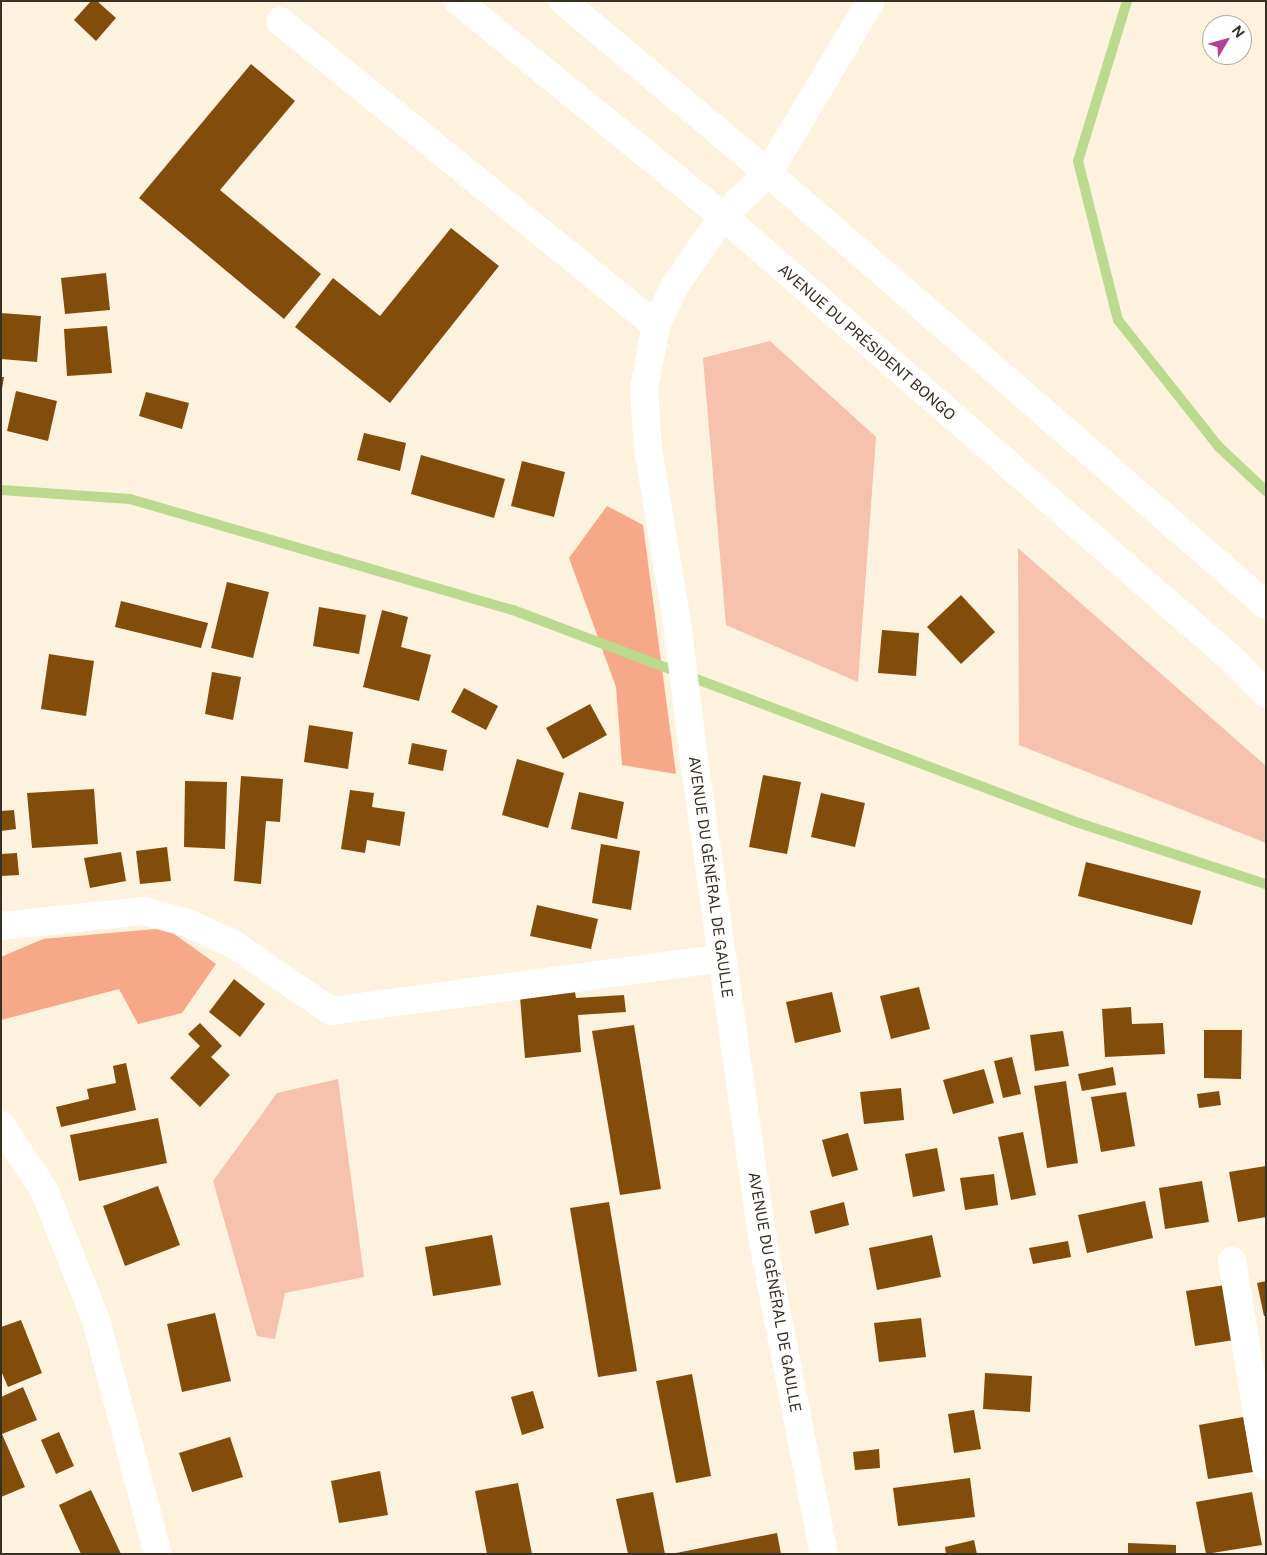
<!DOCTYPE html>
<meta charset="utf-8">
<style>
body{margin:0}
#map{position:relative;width:1267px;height:1555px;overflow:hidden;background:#fdf2dd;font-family:"Public Sans",sans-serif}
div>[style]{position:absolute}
.green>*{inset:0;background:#f6c1ad}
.forest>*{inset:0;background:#f6a889}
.stream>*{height:10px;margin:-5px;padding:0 5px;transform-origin:5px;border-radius:5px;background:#bbd98f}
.building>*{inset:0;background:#824c0b}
.minor>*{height:28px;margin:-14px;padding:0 14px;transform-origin:14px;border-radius:14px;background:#fff}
span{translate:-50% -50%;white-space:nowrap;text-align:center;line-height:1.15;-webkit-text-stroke:5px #fff;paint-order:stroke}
.street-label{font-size:15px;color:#373023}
.frame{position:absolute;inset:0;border:2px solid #373023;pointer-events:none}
.north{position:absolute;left:1202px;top:15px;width:50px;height:50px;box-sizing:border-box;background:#fff;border:1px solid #afaca7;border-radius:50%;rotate:53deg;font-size:14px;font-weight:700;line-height:20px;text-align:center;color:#373023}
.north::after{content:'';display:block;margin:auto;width:18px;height:22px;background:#b44098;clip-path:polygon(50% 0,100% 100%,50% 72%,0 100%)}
</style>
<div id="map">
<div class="green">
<div style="clip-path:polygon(770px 341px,876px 437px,858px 682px,726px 625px,703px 358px)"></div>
<div style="clip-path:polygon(1018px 548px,1266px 766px,1266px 843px,1019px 745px)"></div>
<div style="clip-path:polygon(338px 1079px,364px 1277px,285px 1293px,275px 1339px,257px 1336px,213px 1181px,277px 1093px)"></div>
</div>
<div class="forest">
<div style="clip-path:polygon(607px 506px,643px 525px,676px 774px,622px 765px,616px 687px,569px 558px)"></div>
<div style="clip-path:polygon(166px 928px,216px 964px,182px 1013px,138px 1024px,119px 989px,1px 1020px,1px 957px,43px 939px)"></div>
</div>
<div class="stream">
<div style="left:1127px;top:1px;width:167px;rotate:107deg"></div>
<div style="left:1078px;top:161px;width:164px;rotate:75.9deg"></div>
<div style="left:1118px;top:320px;width:162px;rotate:51.5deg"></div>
<div style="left:1219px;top:447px;width:64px;rotate:43.1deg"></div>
<div style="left:1px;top:490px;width:129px;rotate:4deg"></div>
<div style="left:130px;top:499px;width:399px;rotate:16.2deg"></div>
<div style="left:513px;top:610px;width:602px;rotate:20.63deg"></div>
<div style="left:1076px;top:822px;width:200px;rotate:18.1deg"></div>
</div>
<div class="building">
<div style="clip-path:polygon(91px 1px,97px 1px,116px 18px,96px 41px,74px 20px)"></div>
<div style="clip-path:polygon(251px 64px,295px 101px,220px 190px,321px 274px,284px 319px,139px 198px)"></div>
<div style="clip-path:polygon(451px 228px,499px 266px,390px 403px,295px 327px,333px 278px,380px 316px)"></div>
<div style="clip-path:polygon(106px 273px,110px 310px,65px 314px,61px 278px)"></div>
<div style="clip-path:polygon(1px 313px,41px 316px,37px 362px,1px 359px)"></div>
<div style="clip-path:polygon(107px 326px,112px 373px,67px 376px,64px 329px)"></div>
<div style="clip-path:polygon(1px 377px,4px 377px,2px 389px,1px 389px)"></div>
<div style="clip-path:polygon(16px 391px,57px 401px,48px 441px,7px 431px)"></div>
<div style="clip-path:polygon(146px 392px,189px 403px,182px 429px,139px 416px)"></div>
<div style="clip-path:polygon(364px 433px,406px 443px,400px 471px,357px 460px)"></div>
<div style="clip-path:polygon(421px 455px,505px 479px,494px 518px,411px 494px)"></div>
<div style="clip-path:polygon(522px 461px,565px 472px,554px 517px,511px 506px)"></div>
<div style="clip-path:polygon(227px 582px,269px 592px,253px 658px,211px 648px)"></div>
<div style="clip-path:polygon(961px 595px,995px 632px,961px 664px,927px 627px)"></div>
<div style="clip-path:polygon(121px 601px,208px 623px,201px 648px,115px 627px)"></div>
<div style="clip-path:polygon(319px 607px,366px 615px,359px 654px,313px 646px)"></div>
<div style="clip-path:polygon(382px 610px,408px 617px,401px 647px,431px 655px,419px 701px,363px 687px)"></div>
<div style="clip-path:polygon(882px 630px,919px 633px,916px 676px,878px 673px)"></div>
<div style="clip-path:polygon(49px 654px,94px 661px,86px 716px,41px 709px)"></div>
<div style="clip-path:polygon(212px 672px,241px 677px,233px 720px,205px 714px)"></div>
<div style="clip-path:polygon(464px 688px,498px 706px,486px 730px,451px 712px)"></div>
<div style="clip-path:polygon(590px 704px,607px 735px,563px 759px,546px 728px)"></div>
<div style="clip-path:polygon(309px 725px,353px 732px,348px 769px,304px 762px)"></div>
<div style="clip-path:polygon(412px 743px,447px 750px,443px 771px,408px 764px)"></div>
<div style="clip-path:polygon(517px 759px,564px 773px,548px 828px,502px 815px)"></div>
<div style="clip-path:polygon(763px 775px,801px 782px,787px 854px,749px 847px)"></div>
<div style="clip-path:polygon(241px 776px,283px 779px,280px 822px,266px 821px,261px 884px,234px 881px)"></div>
<div style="clip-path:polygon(185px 781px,227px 782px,225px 849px,184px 847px)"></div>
<div style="clip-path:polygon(94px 789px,98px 844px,32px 848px,27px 793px)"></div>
<div style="clip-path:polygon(350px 790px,374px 793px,372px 807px,405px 812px,400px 846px,367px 840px,365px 853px,341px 849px)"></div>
<div style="clip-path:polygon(579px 792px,624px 802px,617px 839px,571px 829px)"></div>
<div style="clip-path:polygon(821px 793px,865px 803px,855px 847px,811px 837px)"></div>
<div style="clip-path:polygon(14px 810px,16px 829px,1px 831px,1px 811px)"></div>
<div style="clip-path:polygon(601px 844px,640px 851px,631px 910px,592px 903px)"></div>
<div style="clip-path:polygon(167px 847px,171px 881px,140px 884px,136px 851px)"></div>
<div style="clip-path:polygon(121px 852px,126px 881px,90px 888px,84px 858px)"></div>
<div style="clip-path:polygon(17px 853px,19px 875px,1px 876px,1px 854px)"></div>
<div style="clip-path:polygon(1086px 862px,1201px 891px,1192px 925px,1078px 896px)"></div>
<div style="clip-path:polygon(537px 905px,598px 919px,591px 949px,530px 936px)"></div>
<div style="clip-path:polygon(234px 979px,265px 1004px,240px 1037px,209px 1012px)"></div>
<div style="clip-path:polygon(919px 987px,930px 1029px,891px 1039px,880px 996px)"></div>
<div style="clip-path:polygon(575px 992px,576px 998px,624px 995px,626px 1012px,578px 1015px,581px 1052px,525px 1058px,520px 997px)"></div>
<div style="clip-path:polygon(832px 992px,841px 1032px,795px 1043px,786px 1002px)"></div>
<div style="clip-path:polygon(1131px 1007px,1132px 1024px,1163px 1023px,1165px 1054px,1105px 1057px,1102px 1009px)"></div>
<div style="clip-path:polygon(200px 1023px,222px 1046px,211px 1057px,230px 1075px,200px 1107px,170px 1078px,200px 1046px,188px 1034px)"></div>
<div style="clip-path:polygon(634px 1025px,661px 1189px,620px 1195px,592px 1031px)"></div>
<div style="clip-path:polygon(1204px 1030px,1242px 1030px,1241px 1079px,1204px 1078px)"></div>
<div style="clip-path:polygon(1063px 1031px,1069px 1066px,1035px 1071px,1030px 1035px)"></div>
<div style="clip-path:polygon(1012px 1057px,1021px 1094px,1003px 1098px,994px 1061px)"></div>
<div style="clip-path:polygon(126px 1063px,136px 1110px,61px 1127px,56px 1107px,89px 1099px,87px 1089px,116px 1083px,113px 1066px)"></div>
<div style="clip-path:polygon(1113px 1067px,1116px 1085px,1082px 1091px,1078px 1074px)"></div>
<div style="clip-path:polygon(984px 1069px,994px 1103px,953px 1114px,943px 1080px)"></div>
<div style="clip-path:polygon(1066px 1081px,1078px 1163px,1047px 1168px,1034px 1086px)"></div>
<div style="clip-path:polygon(901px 1088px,904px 1120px,864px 1124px,860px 1092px)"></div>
<div style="clip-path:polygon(1219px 1091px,1221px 1105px,1199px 1108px,1197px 1094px)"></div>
<div style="clip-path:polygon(1126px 1092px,1135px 1146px,1101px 1152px,1091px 1097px)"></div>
<div style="clip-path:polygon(158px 1118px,167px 1163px,79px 1181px,70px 1135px)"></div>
<div style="clip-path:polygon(1023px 1132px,1036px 1195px,1011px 1200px,998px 1137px)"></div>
<div style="clip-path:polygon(848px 1133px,858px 1170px,832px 1177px,822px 1140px)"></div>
<div style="clip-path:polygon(937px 1148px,945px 1191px,913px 1197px,905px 1154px)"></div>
<div style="clip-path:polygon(1266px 1166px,1266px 1217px,1238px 1222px,1229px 1172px)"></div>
<div style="clip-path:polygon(994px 1174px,998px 1205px,965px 1210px,960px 1178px)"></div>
<div style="clip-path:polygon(1202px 1181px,1209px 1222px,1165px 1229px,1159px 1188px)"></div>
<div style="clip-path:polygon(158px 1186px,180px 1245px,125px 1266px,103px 1206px)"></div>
<div style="clip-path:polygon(1145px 1201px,1153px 1238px,1087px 1253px,1078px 1215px)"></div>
<div style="clip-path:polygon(609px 1202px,637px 1371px,598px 1377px,570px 1208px)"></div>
<div style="clip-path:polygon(844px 1202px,849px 1225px,815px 1234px,810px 1211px)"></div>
<div style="clip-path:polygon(492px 1235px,501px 1285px,433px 1296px,425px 1247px)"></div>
<div style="clip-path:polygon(932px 1235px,941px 1277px,877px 1290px,869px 1248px)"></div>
<div style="clip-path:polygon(1068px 1241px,1071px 1257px,1033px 1264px,1029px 1248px)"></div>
<div style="clip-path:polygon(1266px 1281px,1266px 1316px,1264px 1316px,1257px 1283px)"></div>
<div style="clip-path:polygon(1225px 1285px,1234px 1340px,1195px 1346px,1186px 1291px)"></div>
<div style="clip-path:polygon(215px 1313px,231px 1381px,182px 1392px,167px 1324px)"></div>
<div style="clip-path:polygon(921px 1318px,926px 1357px,879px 1362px,874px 1323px)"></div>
<div style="clip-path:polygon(21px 1320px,42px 1373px,8px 1387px,1px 1371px,1px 1327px)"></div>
<div style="clip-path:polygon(985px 1373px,1032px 1376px,1030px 1412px,983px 1409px)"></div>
<div style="clip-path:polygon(692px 1374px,711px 1476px,676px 1483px,656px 1381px)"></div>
<div style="clip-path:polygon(23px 1387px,37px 1420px,2px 1434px,25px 1487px,1px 1497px,1px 1397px)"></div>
<div style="clip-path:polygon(533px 1391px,544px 1428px,522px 1435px,511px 1397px)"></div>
<div style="clip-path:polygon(974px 1410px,981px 1449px,954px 1453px,948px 1414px)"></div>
<div style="clip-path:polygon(1243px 1417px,1253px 1472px,1208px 1479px,1199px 1425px)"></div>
<div style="clip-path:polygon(59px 1432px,74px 1466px,56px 1474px,41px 1440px)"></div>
<div style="clip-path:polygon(230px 1437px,243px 1477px,192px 1492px,179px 1453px)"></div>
<div style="clip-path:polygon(879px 1449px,880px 1468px,855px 1470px,853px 1452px)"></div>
<div style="clip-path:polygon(380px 1471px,388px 1515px,339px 1523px,331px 1481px)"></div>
<div style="clip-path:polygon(970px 1478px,975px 1517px,898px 1526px,893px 1488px)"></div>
<div style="clip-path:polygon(518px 1483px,532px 1554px,487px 1554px,475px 1491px)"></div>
<div style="clip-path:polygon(91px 1490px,121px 1554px,81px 1554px,59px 1505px)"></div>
<div style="clip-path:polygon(653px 1492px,665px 1554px,628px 1554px,616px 1499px)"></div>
<div style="clip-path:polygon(1252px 1492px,1262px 1545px,1206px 1554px,1196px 1502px)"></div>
<div style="clip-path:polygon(777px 1533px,781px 1554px,676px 1554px,676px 1553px)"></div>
<div style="clip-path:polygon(974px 1540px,977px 1554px,946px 1554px,945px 1547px)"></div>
<div style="clip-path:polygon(1128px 1543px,1176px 1545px,1176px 1554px,1128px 1554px)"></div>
</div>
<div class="minor">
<div style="left:458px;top:1px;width:341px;rotate:39.1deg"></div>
<div style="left:723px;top:216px;width:676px;rotate:41.04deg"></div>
<div style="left:1233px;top:660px;width:47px;rotate:45.9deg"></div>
<div style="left:563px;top:1px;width:268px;rotate:40deg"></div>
<div style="left:768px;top:173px;width:659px;rotate:40.94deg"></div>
<div style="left:280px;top:21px;width:484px;rotate:39deg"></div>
<div style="left:1px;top:926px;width:144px;rotate:-6deg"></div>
<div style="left:144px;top:911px;width:46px;rotate:15.3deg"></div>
<div style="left:188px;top:923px;width:50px;rotate:25deg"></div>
<div style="left:233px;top:944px;width:119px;rotate:34.4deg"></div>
<div style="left:331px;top:1011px;width:395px;rotate:-7.7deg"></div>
<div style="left:1px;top:1125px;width:78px;rotate:56.5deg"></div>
<div style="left:44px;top:1190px;width:140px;rotate:68.2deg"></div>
<div style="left:96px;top:1320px;width:242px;rotate:75.2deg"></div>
<div style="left:1232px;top:1261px;width:208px;rotate:80.6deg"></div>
<div style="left:824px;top:1554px;width:311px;rotate:-101.1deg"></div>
<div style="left:764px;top:1249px;width:502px;rotate:-98.13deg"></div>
<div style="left:693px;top:752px;width:131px;rotate:-97deg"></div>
<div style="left:677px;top:622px;width:175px;rotate:-99.5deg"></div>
<div style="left:648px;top:449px;width:61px;rotate:-93.8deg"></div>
<div style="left:644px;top:388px;width:63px;rotate:-79deg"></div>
<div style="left:656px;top:326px;width:43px;rotate:-65.2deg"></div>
<div style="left:674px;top:287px;width:86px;rotate:-55.4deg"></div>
<div style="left:723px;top:216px;width:62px;rotate:-43.7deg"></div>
<div style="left:768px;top:173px;width:200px;rotate:-59.1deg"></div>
</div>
<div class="street-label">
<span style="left:867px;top:342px;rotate:41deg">AVENUE DU PRÉSIDENT BONGO</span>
<span style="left:711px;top:877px;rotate:82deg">AVENUE DU GÉNÉRAL DE GAULLE</span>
<span style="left:775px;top:1292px;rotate:80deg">AVENUE DU GÉNÉRAL DE GAULLE</span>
</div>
<div class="frame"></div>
<div class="north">N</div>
</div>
